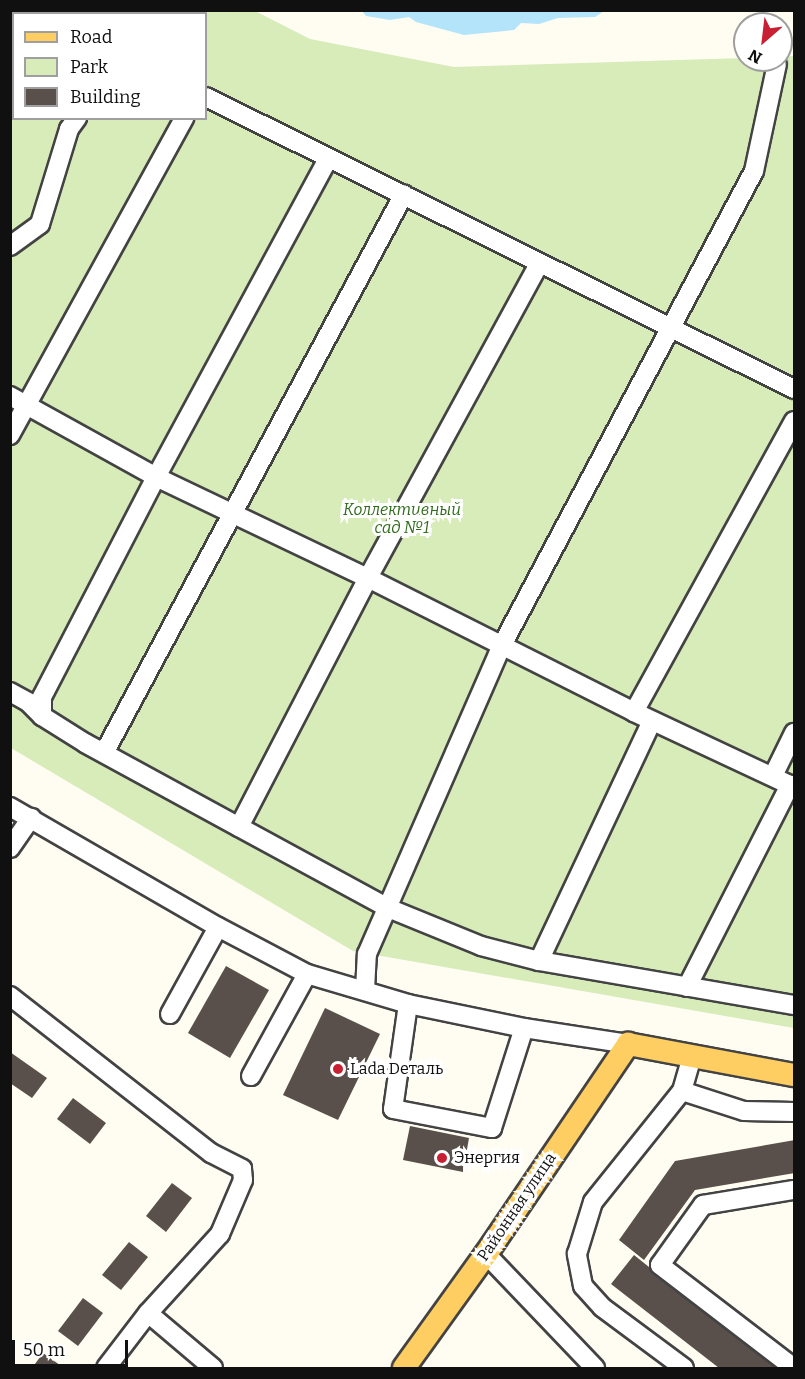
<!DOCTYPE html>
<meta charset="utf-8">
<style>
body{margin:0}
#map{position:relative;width:805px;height:1379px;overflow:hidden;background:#fffcf2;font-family:Bitter,serif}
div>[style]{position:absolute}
.green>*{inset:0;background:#d7ecb9}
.water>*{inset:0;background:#b4e4f9}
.building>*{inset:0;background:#59504b}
.roads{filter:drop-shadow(2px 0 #434343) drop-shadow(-2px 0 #434343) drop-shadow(0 2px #434343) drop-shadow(0 -2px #434343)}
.minor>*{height:18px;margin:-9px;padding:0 9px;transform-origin:9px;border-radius:9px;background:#fff}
.major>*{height:22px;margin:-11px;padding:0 11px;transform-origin:11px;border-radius:11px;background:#ffce62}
.dots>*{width:16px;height:16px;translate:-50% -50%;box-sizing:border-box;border:3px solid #fff;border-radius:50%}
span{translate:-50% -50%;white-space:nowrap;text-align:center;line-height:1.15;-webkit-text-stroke:6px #fff;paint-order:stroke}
.park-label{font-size:16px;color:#316c1b;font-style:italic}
.poi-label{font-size:16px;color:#101010}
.left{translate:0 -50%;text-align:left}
.street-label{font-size:16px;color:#101010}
.frame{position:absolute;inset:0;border:12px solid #101010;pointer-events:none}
.legend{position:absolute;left:12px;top:12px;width:195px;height:108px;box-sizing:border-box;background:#fff;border:2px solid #9f9f9f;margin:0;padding:8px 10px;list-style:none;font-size:18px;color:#101010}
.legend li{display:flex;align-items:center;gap:12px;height:30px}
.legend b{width:30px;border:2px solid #9f9f9f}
.north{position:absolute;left:733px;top:12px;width:60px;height:60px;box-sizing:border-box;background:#fff;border:2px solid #9f9f9f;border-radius:50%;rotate:208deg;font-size:16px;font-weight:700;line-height:24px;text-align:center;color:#101010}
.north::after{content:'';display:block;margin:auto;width:21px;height:27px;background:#c81f33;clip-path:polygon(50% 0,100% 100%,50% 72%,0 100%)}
.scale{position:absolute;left:12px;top:1340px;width:116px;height:27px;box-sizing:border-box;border:3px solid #101010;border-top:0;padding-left:8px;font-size:18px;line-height:21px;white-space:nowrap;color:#101010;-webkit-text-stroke:4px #fff;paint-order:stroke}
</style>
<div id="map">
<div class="green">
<div style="clip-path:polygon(evenodd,11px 11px,255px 11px,310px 39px,454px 67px,745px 58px,745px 60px,781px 60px,781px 57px,794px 56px,794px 1028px,353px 951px,11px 748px,11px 11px,14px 14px,206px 14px,206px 118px,14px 118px,14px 14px)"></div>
</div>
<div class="water">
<div style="clip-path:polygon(362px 11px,604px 11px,595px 17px,558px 18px,539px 24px,521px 23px,514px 30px,464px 35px,416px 22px,409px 17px,390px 20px,366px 16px)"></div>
</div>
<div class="building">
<div style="clip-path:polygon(226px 966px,269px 990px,230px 1058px,188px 1033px)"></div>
<div style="clip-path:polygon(325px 1008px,380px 1034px,338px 1120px,283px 1095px)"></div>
<div style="clip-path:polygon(10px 1052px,47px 1078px,32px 1098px,10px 1083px)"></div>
<div style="clip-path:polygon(73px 1098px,106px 1123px,90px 1144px,57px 1119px)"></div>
<div style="clip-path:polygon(410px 1126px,469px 1138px,463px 1172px,403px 1160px)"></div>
<div style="clip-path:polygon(795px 1140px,795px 1173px,695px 1190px,644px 1260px,619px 1240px,675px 1161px)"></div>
<div style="clip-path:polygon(172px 1183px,192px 1198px,166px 1232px,146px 1216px)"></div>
<div style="clip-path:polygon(129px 1242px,148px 1257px,121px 1290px,102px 1275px)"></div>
<div style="clip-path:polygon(634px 1255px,649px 1267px,653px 1274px,776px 1368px,719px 1368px,611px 1284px)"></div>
<div style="clip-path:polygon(83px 1298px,103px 1313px,78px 1346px,58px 1331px)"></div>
<div style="clip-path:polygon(43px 1353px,64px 1368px,32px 1368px)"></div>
</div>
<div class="roads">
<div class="minor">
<div style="left:64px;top:14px;width:4px;rotate:-63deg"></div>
<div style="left:149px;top:14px;width:4px;rotate:-76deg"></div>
<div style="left:10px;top:87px;width:6px;rotate:-45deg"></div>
<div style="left:206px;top:97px;width:657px;rotate:26.41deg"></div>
<div style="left:10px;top:246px;width:37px;rotate:-36deg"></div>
<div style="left:40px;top:224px;width:99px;rotate:-73deg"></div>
<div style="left:69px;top:129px;width:14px;rotate:-54deg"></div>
<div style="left:539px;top:264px;width:358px;rotate:118.6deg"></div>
<div style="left:368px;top:578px;width:280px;rotate:117.4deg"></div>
<div style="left:239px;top:827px;width:170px;rotate:28.5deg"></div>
<div style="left:388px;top:908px;width:100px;rotate:22.2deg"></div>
<div style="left:481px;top:946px;width:60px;rotate:14.5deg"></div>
<div style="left:539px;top:961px;width:259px;rotate:9.8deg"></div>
<div style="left:10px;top:396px;width:167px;rotate:29deg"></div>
<div style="left:156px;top:477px;width:235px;rotate:25.5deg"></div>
<div style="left:368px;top:578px;width:298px;rotate:26.7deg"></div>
<div style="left:634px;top:712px;width:177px;rotate:25.1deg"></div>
<div style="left:10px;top:435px;width:362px;rotate:-61.2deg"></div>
<div style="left:10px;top:692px;width:21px;rotate:29deg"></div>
<div style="left:28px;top:702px;width:20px;rotate:45deg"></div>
<div style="left:634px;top:712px;width:332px;rotate:-61.2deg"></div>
<div style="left:104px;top:753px;width:634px;rotate:-61.78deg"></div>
<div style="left:773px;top:776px;width:48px;rotate:-64deg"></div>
<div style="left:10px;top:807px;width:240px;rotate:30deg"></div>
<div style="left:218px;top:927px;width:101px;rotate:27.8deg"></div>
<div style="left:307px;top:974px;width:105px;rotate:16.5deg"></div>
<div style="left:408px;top:1004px;width:118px;rotate:11.7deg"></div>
<div style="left:524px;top:1028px;width:105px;rotate:8.7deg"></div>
<div style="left:239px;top:827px;width:175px;rotate:-151.4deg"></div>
<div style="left:85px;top:743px;width:51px;rotate:-147.9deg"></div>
<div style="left:42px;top:716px;width:19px;rotate:-90deg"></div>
<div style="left:42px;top:697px;width:248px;rotate:-62.6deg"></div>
<div style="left:156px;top:477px;width:362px;rotate:-61.6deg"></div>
<div style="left:10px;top:848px;width:37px;rotate:-55deg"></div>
<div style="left:539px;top:961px;width:265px;rotate:-64.8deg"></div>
<div style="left:687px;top:987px;width:227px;rotate:-63deg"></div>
<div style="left:365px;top:990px;width:36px;rotate:-87deg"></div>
<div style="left:367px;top:954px;width:335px;rotate:-66.4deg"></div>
<div style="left:501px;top:647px;width:539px;rotate:-62.01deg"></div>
<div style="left:754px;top:171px;width:109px;rotate:-77.9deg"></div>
<div style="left:10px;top:996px;width:255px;rotate:38deg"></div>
<div style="left:211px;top:1153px;width:35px;rotate:27deg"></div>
<div style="left:242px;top:1169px;width:11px;rotate:85deg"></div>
<div style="left:243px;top:1180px;width:59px;rotate:113.1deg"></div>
<div style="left:220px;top:1234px;width:107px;rotate:132.3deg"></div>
<div style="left:148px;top:1313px;width:69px;rotate:127.4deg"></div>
<div style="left:408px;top:1004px;width:106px;rotate:98.1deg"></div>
<div style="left:393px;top:1109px;width:101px;rotate:10.9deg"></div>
<div style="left:492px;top:1128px;width:105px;rotate:-72.3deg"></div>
<div style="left:170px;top:1014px;width:99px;rotate:-61.1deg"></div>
<div style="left:251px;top:1076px;width:116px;rotate:-61.2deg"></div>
<div style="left:682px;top:1091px;width:65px;rotate:17.9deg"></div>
<div style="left:744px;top:1111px;width:50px;rotate:1.1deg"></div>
<div style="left:486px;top:1254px;width:158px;rotate:46.3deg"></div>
<div style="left:148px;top:1313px;width:85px;rotate:40.2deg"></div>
<div style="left:684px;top:1368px;width:102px;rotate:-143.4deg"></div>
<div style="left:602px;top:1307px;width:28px;rotate:-132deg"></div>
<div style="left:583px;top:1286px;width:33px;rotate:-101deg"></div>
<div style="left:577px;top:1254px;width:54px;rotate:-72.9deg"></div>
<div style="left:593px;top:1202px;width:142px;rotate:-51.3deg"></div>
<div style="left:682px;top:1091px;width:36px;rotate:-74deg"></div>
<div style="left:794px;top:1368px;width:169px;rotate:-142.5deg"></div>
<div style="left:660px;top:1265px;width:74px;rotate:-54.4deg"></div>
<div style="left:703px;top:1205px;width:92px;rotate:-9.4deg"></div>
</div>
<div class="major">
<div style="left:404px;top:1368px;width:140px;rotate:-54.3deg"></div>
<div style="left:486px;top:1254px;width:254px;rotate:-55.9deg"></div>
<div style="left:628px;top:1044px;width:169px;rotate:10.6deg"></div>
</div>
</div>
<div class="dots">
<div style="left:338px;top:1069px;background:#c81f33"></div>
<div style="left:442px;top:1158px;background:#c81f33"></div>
</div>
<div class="park-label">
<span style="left:402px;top:519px">Коллективный<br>сад №1</span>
</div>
<div class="poi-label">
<span class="left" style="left:350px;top:1069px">Lada Dеталь</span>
<span class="left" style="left:454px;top:1158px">Энергия</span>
</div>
<div class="street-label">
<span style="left:517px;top:1207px;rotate:-56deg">Районная улица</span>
</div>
<div class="frame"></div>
<ul class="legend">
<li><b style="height:8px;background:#ffce62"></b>Road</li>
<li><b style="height:16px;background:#d7ecb9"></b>Park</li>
<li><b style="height:16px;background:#59504b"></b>Building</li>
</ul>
<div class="north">N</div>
<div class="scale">50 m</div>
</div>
